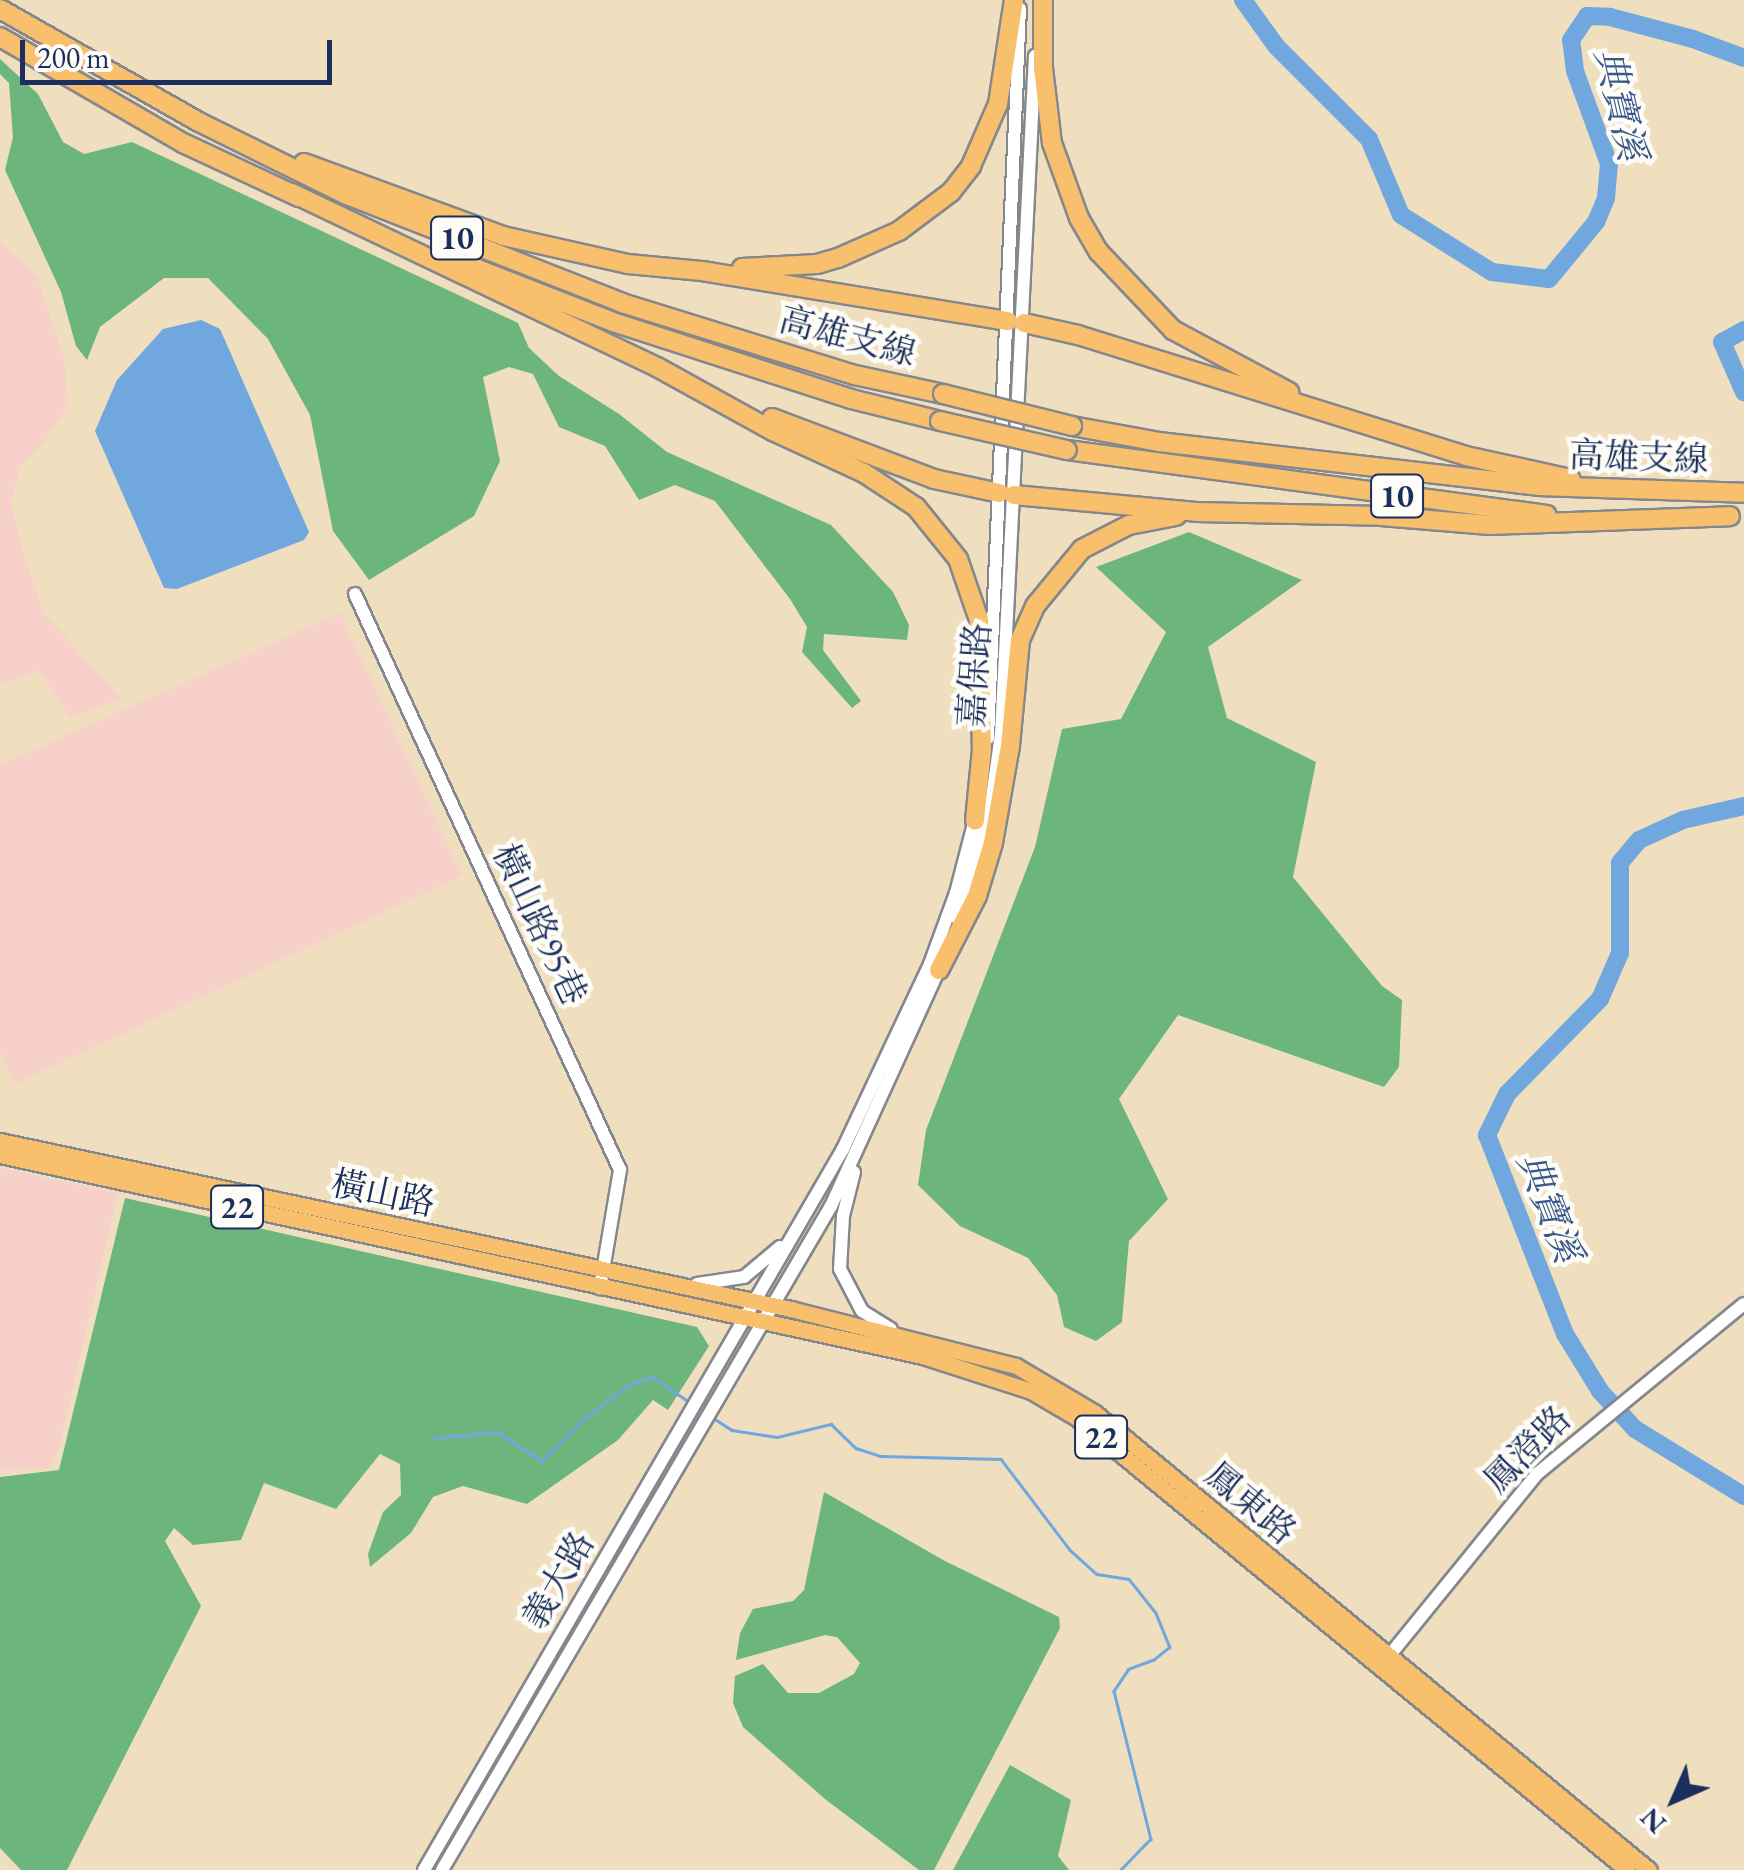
<!DOCTYPE html>
<meta charset="utf-8">
<style>
body{margin:0}
#map{position:relative;width:1744px;height:1870px;overflow:hidden;background:#efdfbe;font-family:"EB Garamond","Noto Serif TC",serif}
div>[style]{position:absolute}
.built>*{inset:0;background:#f7d0ca}
.forest>*{inset:0;background:#6cb67e}
.water>*{inset:0;background:#70a7de}
.stream>*{height:2.5px;margin:-1.25px;padding:0 1.25px;transform-origin:1.25px;border-radius:1.25px;background:#70a7de}
.river>*{height:18px;margin:-9px;padding:0 9px;transform-origin:9px;border-radius:9px;background:#70a7de}
.roads{filter:drop-shadow(2px 0 #85878e) drop-shadow(-2px 0 #85878e) drop-shadow(0 2px #85878e) drop-shadow(0 -2px #85878e)}
.minor>*{height:12px;margin:-6px;padding:0 6px;transform-origin:6px;border-radius:6px;background:#fff}
.major>*{height:15px;margin:-7.5px;padding:0 7.5px;transform-origin:7.5px;border-radius:7.5px;background:#f8bf6c}
.highway>*{height:18px;margin:-9px;padding:0 9px;transform-origin:9px;border-radius:9px;background:#f8bf6c}
.bridges{filter:drop-shadow(2px 0 #85878e) drop-shadow(-2px 0 #85878e) drop-shadow(0 2px #85878e) drop-shadow(0 -2px #85878e)}
.highway-bridge>*{height:18px;margin:-9px;padding:0 9px;transform-origin:9px;border-radius:9px;background:#f8bf6c}
span{translate:-50% -50%;white-space:nowrap;text-align:center;line-height:1.15;-webkit-text-stroke:9px #fdfcf7;paint-order:stroke}
.shield-label span{padding:2px 8px;background:#fdfcf7;border:2px solid;border-radius:8px;-webkit-text-stroke-width:0}
.shield-label{font-size:32px;color:#1b2f5e;font-weight:700}
.street-label{font-size:35px;color:#1b2f5e}
.water-label{font-size:38px;color:#39598b;font-style:italic}
.north{position:absolute;left:1624px;top:1750px;width:100px;height:100px;-webkit-text-stroke:8px #fdfcf7;paint-order:stroke;rotate:225deg;font-size:28px;font-weight:700;line-height:40px;text-align:center;color:#1b2f5e}
.north::after{content:'';display:block;margin:auto;width:35px;height:45px;background:#1b2f5e;clip-path:polygon(50% 0,100% 100%,50% 72%,0 100%)}
.scale{position:absolute;left:20px;top:40px;width:312px;height:45px;box-sizing:border-box;border:5px solid #1b2f5e;border-top:0;padding-left:12px;font-size:30px;line-height:35px;white-space:nowrap;color:#1b2f5e;-webkit-text-stroke:8px #fdfcf7;paint-order:stroke}
</style>
<div id="map">
<div class="built">
<div style="clip-path:polygon(0 241px,37px 276px,64px 359px,68px 407px,40px 447px,20px 466px,11px 502px,22px 547px,43px 612px,121px 698px,70px 718px,39px 670px,0 685px)"></div>
<div style="clip-path:polygon(340px 613px,462px 876px,15px 1084px,0 1053px,0 765px)"></div>
<div style="clip-path:polygon(0 1168px,118px 1193px,58px 1453px,49px 1468px,0 1471px)"></div>
</div>
<div class="forest">
<div style="clip-path:polygon(0 59px,38px 94px,63px 142px,84px 154px,132px 142px,518px 323px,529px 348px,559px 376px,619px 414px,667px 452px,831px 525px,893px 592px,909px 625px,907px 640px,824px 634px,823px 650px,861px 701px,852px 708px,802px 652px,807px 627px,790px 599px,715px 501px,675px 485px,639px 500px,605px 446px,559px 427px,533px 374px,509px 367px,483px 377px,500px 461px,474px 516px,369px 580px,333px 531px,310px 415px,268px 339px,208px 278px,164px 278px,100px 327px,87px 360px,76px 346px,61px 292px,5px 170px,13px 137px,9px 83px,0 74px)"></div>
<div style="clip-path:polygon(1189px 532px,1302px 580px,1208px 647px,1227px 718px,1316px 762px,1293px 877px,1382px 986px,1402px 1000px,1399px 1067px,1384px 1087px,1178px 1015px,1119px 1099px,1168px 1199px,1129px 1241px,1122px 1322px,1096px 1341px,1064px 1327px,1057px 1295px,1028px 1258px,960px 1226px,918px 1185px,926px 1130px,1035px 847px,1062px 729px,1121px 719px,1166px 632px,1096px 567px)"></div>
<div style="clip-path:polygon(125px 1198px,697px 1327px,709px 1346px,668px 1410px,653px 1400px,618px 1440px,527px 1504px,463px 1486px,433px 1497px,411px 1533px,370px 1567px,368px 1554px,383px 1512px,401px 1495px,400px 1464px,380px 1454px,336px 1509px,264px 1483px,241px 1540px,193px 1545px,174px 1528px,165px 1541px,201px 1606px,67px 1870px,21px 1870px,0 1848px,0 1477px,59px 1470px)"></div>
<div style="clip-path:polygon(824px 1492px,945px 1561px,1059px 1617px,1060px 1628px,934px 1870px,919px 1870px,825px 1799px,743px 1727px,733px 1703px,735px 1676px,763px 1664px,788px 1693px,819px 1693px,854px 1674px,860px 1663px,837px 1637px,825px 1635px,736px 1660px,740px 1633px,753px 1609px,793px 1601px,804px 1590px)"></div>
<div style="clip-path:polygon(1010px 1765px,1071px 1800px,1058px 1856px,1069px 1870px,953px 1870px)"></div>
</div>
<div class="water">
<div style="clip-path:polygon(201px 320px,220px 329px,309px 532px,304px 540px,177px 589px,164px 588px,95px 431px,117px 380px,163px 329px)"></div>
</div>
<div class="stream">
<div style="left:715px;top:1419px;width:20px;rotate:33deg"></div>
<div style="left:732px;top:1430px;width:46px;rotate:8.8deg"></div>
<div style="left:777px;top:1437px;width:56px;rotate:-13.5deg"></div>
<div style="left:831px;top:1424px;width:35px;rotate:44deg"></div>
<div style="left:856px;top:1448px;width:25px;rotate:18deg"></div>
<div style="left:880px;top:1456px;width:121px;rotate:1.4deg"></div>
<div style="left:1001px;top:1459px;width:114px;rotate:52.8deg"></div>
<div style="left:1070px;top:1550px;width:36px;rotate:42deg"></div>
<div style="left:1097px;top:1574px;width:32px;rotate:9deg"></div>
<div style="left:1129px;top:1579px;width:43px;rotate:51.5deg"></div>
<div style="left:1156px;top:1613px;width:37px;rotate:68deg"></div>
<div style="left:1170px;top:1647px;width:21px;rotate:141deg"></div>
<div style="left:1154px;top:1660px;width:27px;rotate:160deg"></div>
<div style="left:1129px;top:1669px;width:27px;rotate:124deg"></div>
<div style="left:1114px;top:1691px;width:153px;rotate:76deg"></div>
<div style="left:1151px;top:1839px;width:43px;rotate:134.1deg"></div>
<div style="left:434px;top:1438px;width:64px;rotate:-5.4deg"></div>
<div style="left:498px;top:1432px;width:53px;rotate:33.4deg"></div>
<div style="left:542px;top:1461px;width:61px;rotate:-45deg"></div>
<div style="left:585px;top:1418px;width:56px;rotate:-37.1deg"></div>
<div style="left:630px;top:1384px;width:23px;rotate:-18deg"></div>
<div style="left:652px;top:1377px;width:47px;rotate:33.7deg"></div>
</div>
<div class="river">
<div style="left:1243px;top:0;width:57px;rotate:54.3deg"></div>
<div style="left:1276px;top:46px;width:132px;rotate:45deg"></div>
<div style="left:1369px;top:139px;width:82px;rotate:67.2deg"></div>
<div style="left:1401px;top:215px;width:107px;rotate:32.1deg"></div>
<div style="left:1492px;top:272px;width:57px;rotate:7deg"></div>
<div style="left:1549px;top:279px;width:74px;rotate:-50.5deg"></div>
<div style="left:1596px;top:222px;width:26px;rotate:-67deg"></div>
<div style="left:1606px;top:198px;width:34px;rotate:-85deg"></div>
<div style="left:1609px;top:164px;width:99px;rotate:-110.1deg"></div>
<div style="left:1575px;top:71px;width:31px;rotate:-97deg"></div>
<div style="left:1571px;top:40px;width:29px;rotate:-56deg"></div>
<div style="left:1587px;top:16px;width:23px;rotate:2deg"></div>
<div style="left:1610px;top:17px;width:86px;rotate:14.8deg"></div>
<div style="left:1693px;top:39px;width:54px;rotate:20.4deg"></div>
<div style="left:1744px;top:330px;width:25px;rotate:151deg"></div>
<div style="left:1722px;top:342px;width:55px;rotate:66.3deg"></div>
<div style="left:1744px;top:806px;width:63px;rotate:167.1deg"></div>
<div style="left:1683px;top:820px;width:48px;rotate:155.6deg"></div>
<div style="left:1639px;top:840px;width:30px;rotate:130deg"></div>
<div style="left:1620px;top:863px;width:90px;rotate:90deg"></div>
<div style="left:1620px;top:953px;width:50px;rotate:113.5deg"></div>
<div style="left:1600px;top:999px;width:133px;rotate:134.4deg"></div>
<div style="left:1507px;top:1094px;width:46px;rotate:116deg"></div>
<div style="left:1487px;top:1135px;width:214px;rotate:68.6deg"></div>
<div style="left:1565px;top:1334px;width:67px;rotate:58.4deg"></div>
<div style="left:1600px;top:1391px;width:52px;rotate:47.4deg"></div>
<div style="left:1635px;top:1429px;width:128px;rotate:31.6deg"></div>
</div>
<div class="roads">
<div class="minor">
<div style="left:355px;top:594px;width:634px;rotate:65.29deg"></div>
<div style="left:620px;top:1170px;width:120px;rotate:99.6deg"></div>
<div style="left:988px;top:738px;width:730px;rotate:-87.49deg"></div>
<div style="left:958px;top:920px;width:127px;rotate:-74.4deg"></div>
<div style="left:992px;top:798px;width:65px;rotate:-82deg"></div>
<div style="left:1001px;top:734px;width:679px;rotate:-87.13deg"></div>
<div style="left:854px;top:1172px;width:45px;rotate:104deg"></div>
<div style="left:843px;top:1216px;width:53px;rotate:93.2deg"></div>
<div style="left:840px;top:1269px;width:47px;rotate:62.4deg"></div>
<div style="left:862px;top:1311px;width:34px;rotate:32deg"></div>
<div style="left:697px;top:1284px;width:48px;rotate:-8.5deg"></div>
<div style="left:744px;top:1277px;width:47px;rotate:-39.8deg"></div>
<div style="left:1385px;top:1661px;width:242px;rotate:-50.9deg"></div>
<div style="left:1538px;top:1473px;width:266px;rotate:-39.4deg"></div>
<div style="left:424px;top:1870px;width:834px;rotate:-59.84deg"></div>
<div style="left:843px;top:1149px;width:204px;rotate:-64.8deg"></div>
<div style="left:930px;top:964px;width:76px;rotate:-69.9deg"></div>
<div style="left:956px;top:893px;width:84px;rotate:-75.5deg"></div>
<div style="left:442px;top:1870px;width:770px;rotate:-59.64deg"></div>
<div style="left:831px;top:1206px;width:268px;rotate:-65.5deg"></div>
</div>
<div class="major">
<div style="left:0;top:1141px;width:809px;rotate:11.99deg"></div>
<div style="left:791px;top:1309px;width:232px;rotate:14.2deg"></div>
<div style="left:1016px;top:1366px;width:92px;rotate:30.7deg"></div>
<div style="left:1095px;top:1413px;width:718px;rotate:39.52deg"></div>
<div style="left:0;top:1155px;width:945px;rotate:12.29deg"></div>
<div style="left:923px;top:1356px;width:114px;rotate:18deg"></div>
<div style="left:1031px;top:1391px;width:53px;rotate:30.4deg"></div>
<div style="left:1077px;top:1418px;width:712px;rotate:39.41deg"></div>
</div>
<div class="highway">
<div style="left:1043px;top:0;width:68px;rotate:90deg"></div>
<div style="left:1043px;top:68px;width:76px;rotate:83.2deg"></div>
<div style="left:1052px;top:143px;width:80px;rotate:70.2deg"></div>
<div style="left:1079px;top:218px;width:39px;rotate:60deg"></div>
<div style="left:1099px;top:252px;width:108px;rotate:46.5deg"></div>
<div style="left:1173px;top:330px;width:132px;rotate:28.1deg"></div>
<div style="left:0;top:9px;width:229px;rotate:29.6deg"></div>
<div style="left:199px;top:122px;width:165px;rotate:26.3deg"></div>
<div style="left:347px;top:195px;width:295px;rotate:21.4deg"></div>
<div style="left:622px;top:303px;width:244px;rotate:17.2deg"></div>
<div style="left:855px;top:375px;width:90px;rotate:12.2deg"></div>
<div style="left:0;top:37px;width:211px;rotate:30.1deg"></div>
<div style="left:183px;top:143px;width:128px;rotate:25deg"></div>
<div style="left:304px;top:163px;width:212px;rotate:20.1deg"></div>
<div style="left:503px;top:236px;width:128px;rotate:12.6deg"></div>
<div style="left:628px;top:264px;width:74px;rotate:5.4deg"></div>
<div style="left:702px;top:271px;width:310px;rotate:9.3deg"></div>
<div style="left:292px;top:193px;width:404px;rotate:25.5deg"></div>
<div style="left:657px;top:367px;width:132px;rotate:28.9deg"></div>
<div style="left:773px;top:431px;width:100px;rotate:24.8deg"></div>
<div style="left:864px;top:473px;width:62px;rotate:33.2deg"></div>
<div style="left:916px;top:507px;width:67px;rotate:51.1deg"></div>
<div style="left:958px;top:559px;width:65px;rotate:71deg"></div>
<div style="left:979px;top:620px;width:129px;rotate:88.7deg"></div>
<div style="left:982px;top:749px;width:72px;rotate:95.6deg"></div>
<div style="left:462px;top:263px;width:162px;rotate:21.3deg"></div>
<div style="left:613px;top:322px;width:250px;rotate:17.9deg"></div>
<div style="left:851px;top:399px;width:92px;rotate:13.9deg"></div>
<div style="left:742px;top:268px;width:75px;rotate:-3.1deg"></div>
<div style="left:817px;top:264px;width:22px;rotate:-16deg"></div>
<div style="left:838px;top:258px;width:67px;rotate:-23.9deg"></div>
<div style="left:899px;top:231px;width:65px;rotate:-36.9deg"></div>
<div style="left:951px;top:192px;width:33px;rotate:-52deg"></div>
<div style="left:971px;top:166px;width:68px;rotate:-66.5deg"></div>
<div style="left:998px;top:104px;width:105px;rotate:-81.3deg"></div>
<div style="left:1024px;top:323px;width:55px;rotate:12.5deg"></div>
<div style="left:1078px;top:335px;width:406px;rotate:17.3deg"></div>
<div style="left:1466px;top:456px;width:107px;rotate:12.4deg"></div>
<div style="left:772px;top:418px;width:173px;rotate:20.6deg"></div>
<div style="left:934px;top:479px;width:67px;rotate:12deg"></div>
<div style="left:1072px;top:426px;width:88px;rotate:10.4deg"></div>
<div style="left:1159px;top:442px;width:382px;rotate:6.6deg"></div>
<div style="left:1538px;top:486px;width:206px;rotate:1.9deg"></div>
<div style="left:1067px;top:450px;width:484px;rotate:7.7deg"></div>
<div style="left:1014px;top:495px;width:183px;rotate:5.3deg"></div>
<div style="left:1196px;top:512px;width:185px;rotate:1.2deg"></div>
<div style="left:1381px;top:516px;width:109px;rotate:4.7deg"></div>
<div style="left:1490px;top:525px;width:240px;rotate:-2.1deg"></div>
<div style="left:939px;top:970px;width:83px;rotate:-62.8deg"></div>
<div style="left:977px;top:896px;width:55px;rotate:-73.2deg"></div>
<div style="left:993px;top:843px;width:98px;rotate:-80.1deg"></div>
<div style="left:1010px;top:746px;width:106px;rotate:-84.6deg"></div>
<div style="left:1020px;top:640px;width:37px;rotate:-66deg"></div>
<div style="left:1035px;top:606px;width:74px;rotate:-50.5deg"></div>
<div style="left:1082px;top:549px;width:53px;rotate:-27.1deg"></div>
<div style="left:1129px;top:525px;width:48px;rotate:-10.8deg"></div>
</div>
</div>
<div class="bridges">
<div class="highway-bridge">
<div style="left:943px;top:394px;width:133px;rotate:13.9deg"></div>
<div style="left:940px;top:421px;width:130px;rotate:12.9deg"></div>
</div>
</div>
<div class="shield-label">
<span style="left:457px;top:238px">10</span>
<span style="left:1397px;top:496px">10</span>
<span style="left:237px;top:1207px">22</span>
<span style="left:1101px;top:1437px">22</span>
</div>
<div class="street-label">
<span style="left:848px;top:336px;rotate:15deg">高雄支線</span>
<span style="left:1639px;top:457px;rotate:2deg">高雄支線</span>
<span style="left:974px;top:675px;rotate:-86deg">嘉保路</span>
<span style="left:540px;top:924px;rotate:65deg">橫山路95巷</span>
<span style="left:383px;top:1193px;rotate:12deg">橫山路</span>
<span style="left:1527px;top:1449px;rotate:-45deg">鳳澄路</span>
<span style="left:1251px;top:1503px;rotate:40deg">鳳東路</span>
<span style="left:558px;top:1580px;rotate:-60deg">義大路</span>
</div>
<div class="water-label">
<span style="left:1621px;top:104px;rotate:77deg">典寶溪</span>
<span style="left:1550px;top:1207px;rotate:69deg">典寶溪</span>
</div>
<div class="north">N</div>
<div class="scale">200 m</div>
</div>
